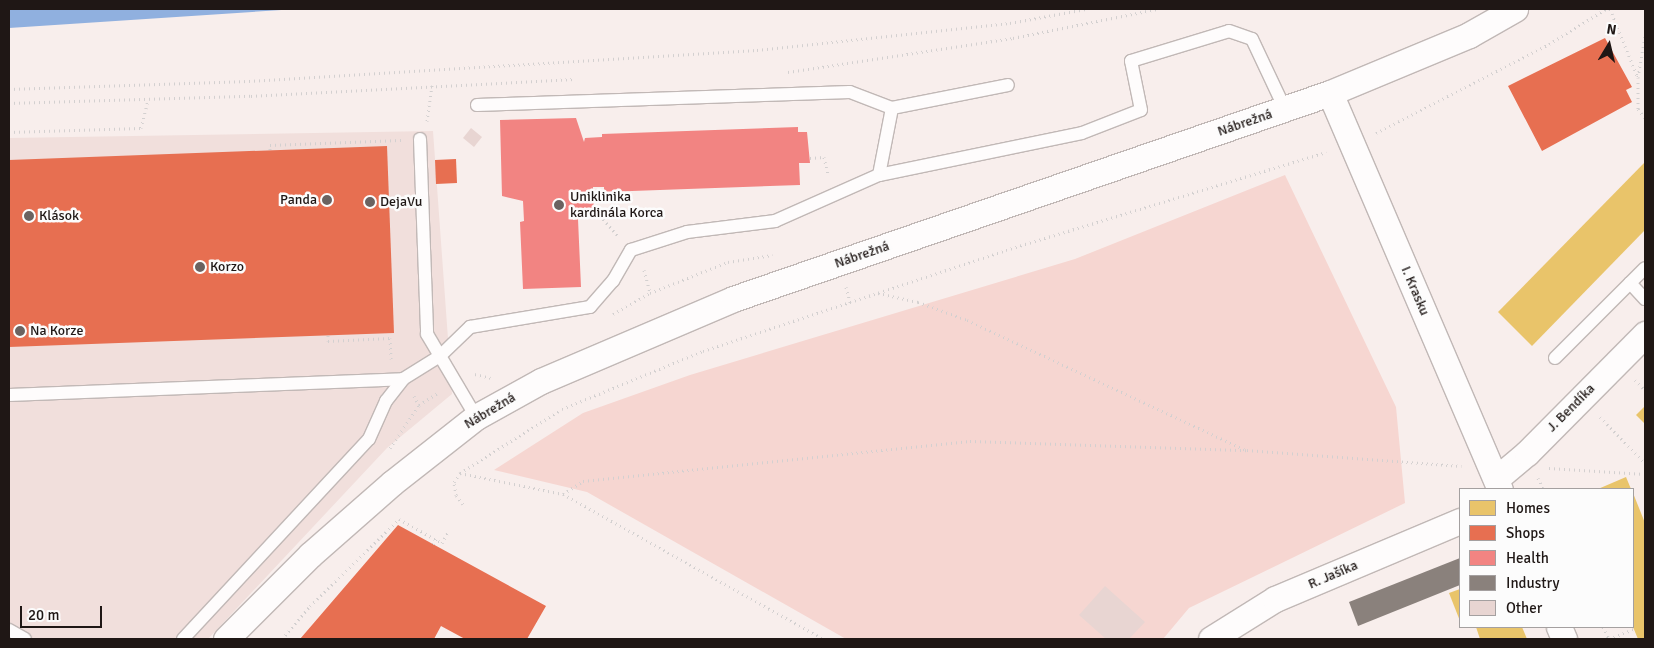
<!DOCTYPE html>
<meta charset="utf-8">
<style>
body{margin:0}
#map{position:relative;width:1654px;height:648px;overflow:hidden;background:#f8eeec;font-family:Signika,sans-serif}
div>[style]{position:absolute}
.built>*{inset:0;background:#f1dfdc}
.green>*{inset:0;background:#f6d6d1}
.water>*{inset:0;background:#90b0df}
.homes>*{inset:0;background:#e9c46a}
.shops>*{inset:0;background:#e76f51}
.health>*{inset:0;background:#f28482}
.industry>*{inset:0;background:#8a817c}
.building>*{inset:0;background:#e8d5d2}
.path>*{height:3px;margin-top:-1.5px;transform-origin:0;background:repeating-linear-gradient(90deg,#d3d0d0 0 1px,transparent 0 5px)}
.roads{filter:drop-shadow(1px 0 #c1b8b6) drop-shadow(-1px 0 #c1b8b6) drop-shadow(0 1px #c1b8b6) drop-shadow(0 -1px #c1b8b6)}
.lane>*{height:12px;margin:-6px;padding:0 6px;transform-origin:6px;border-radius:6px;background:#fefcfc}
.street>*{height:25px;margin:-12.5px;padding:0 12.5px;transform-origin:12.5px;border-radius:12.5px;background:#fefcfc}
.dots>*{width:14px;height:14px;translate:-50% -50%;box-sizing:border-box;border:2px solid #fcfcfc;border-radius:50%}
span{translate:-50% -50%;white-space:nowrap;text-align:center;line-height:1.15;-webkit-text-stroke:5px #fcfcfc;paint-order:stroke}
.street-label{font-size:14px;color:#1f1715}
.poi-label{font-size:14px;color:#1f1715}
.left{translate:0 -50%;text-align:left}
.right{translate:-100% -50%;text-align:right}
.frame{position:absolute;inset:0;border:10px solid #1f1715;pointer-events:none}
.legend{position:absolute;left:1459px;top:488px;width:175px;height:140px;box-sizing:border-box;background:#fcfcfc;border:1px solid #a4a0a0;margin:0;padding:6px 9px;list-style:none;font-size:15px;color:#1f1715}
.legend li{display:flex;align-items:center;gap:10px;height:25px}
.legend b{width:25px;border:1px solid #a4a0a0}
.north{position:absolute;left:1584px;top:20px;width:50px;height:50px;-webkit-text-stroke:4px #fcfcfc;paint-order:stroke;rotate:9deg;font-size:14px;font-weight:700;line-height:20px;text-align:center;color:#1f1715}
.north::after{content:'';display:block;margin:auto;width:18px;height:22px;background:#1f1715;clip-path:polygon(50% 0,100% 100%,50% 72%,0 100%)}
.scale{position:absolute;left:20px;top:606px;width:82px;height:22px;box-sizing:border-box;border:2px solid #1f1715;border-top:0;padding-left:6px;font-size:15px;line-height:18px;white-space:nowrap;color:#1f1715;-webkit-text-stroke:4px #fcfcfc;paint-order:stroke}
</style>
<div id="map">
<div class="built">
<div style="clip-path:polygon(433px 131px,452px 394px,387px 448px,208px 639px,9px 639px,9px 138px)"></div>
</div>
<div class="green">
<div style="clip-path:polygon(1285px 175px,1396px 407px,1405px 503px,1189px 608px,1163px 639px,846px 639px,587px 492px,494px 470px,583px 413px,690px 375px,1075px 259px)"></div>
</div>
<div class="water">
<div style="clip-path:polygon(9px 9px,297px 9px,9px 28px)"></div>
</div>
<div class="homes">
<div style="clip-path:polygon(1645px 162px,1645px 230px,1532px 346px,1498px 312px)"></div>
<div style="clip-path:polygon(1645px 406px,1645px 424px,1636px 415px)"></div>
<div style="clip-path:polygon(1626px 477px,1631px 489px,1598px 489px)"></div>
<div style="clip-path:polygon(1633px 493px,1645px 523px,1645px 639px,1638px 639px,1633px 627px)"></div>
<div style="clip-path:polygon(1460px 589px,1460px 621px,1449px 593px)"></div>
<div style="clip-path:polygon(1476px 627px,1522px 627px,1527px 639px,1480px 639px)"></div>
</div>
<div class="shops">
<div style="clip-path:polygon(1605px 38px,1632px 87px,1626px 90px,1632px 102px,1542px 151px,1508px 86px)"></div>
<div style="clip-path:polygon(387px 146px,394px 333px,9px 347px,9px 160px)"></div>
<div style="clip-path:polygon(456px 159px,457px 183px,436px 184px,435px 160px)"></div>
<div style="clip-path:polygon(398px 525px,546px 606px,527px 639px,465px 639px,441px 626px,434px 639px,300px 639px)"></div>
</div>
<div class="health">
<div style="clip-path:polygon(576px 118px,584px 142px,585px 138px,602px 137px,602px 134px,798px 127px,798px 132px,807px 132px,810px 163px,799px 163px,800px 185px,604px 192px,604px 187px,593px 187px,594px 208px,573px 208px,573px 220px,578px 219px,581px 287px,523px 289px,520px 222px,524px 221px,523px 201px,502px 196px,500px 120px)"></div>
</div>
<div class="industry">
<div style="clip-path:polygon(1460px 558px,1460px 585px,1358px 626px,1349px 602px)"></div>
</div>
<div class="building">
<div style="clip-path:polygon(471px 128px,482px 137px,474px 147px,463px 138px)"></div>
<div style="clip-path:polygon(1105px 586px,1145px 622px,1129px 639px,1106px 639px,1079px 615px)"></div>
</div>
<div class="path">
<div style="left:1610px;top:9px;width:74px;rotate:67.9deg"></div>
<div style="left:1638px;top:78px;width:31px;rotate:90deg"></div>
<div style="left:1638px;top:109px;width:11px;rotate:52deg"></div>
<div style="left:788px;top:72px;width:228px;rotate:-8.6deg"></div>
<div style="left:1013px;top:38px;width:147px;rotate:-11.4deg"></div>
<div style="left:1638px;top:77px;width:42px;rotate:-80.3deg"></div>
<div style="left:9px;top:89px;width:240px;rotate:-1.9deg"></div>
<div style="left:249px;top:81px;width:509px;rotate:-3.49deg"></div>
<div style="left:757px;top:50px;width:254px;rotate:-6.1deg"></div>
<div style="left:1010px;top:23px;width:77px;rotate:-10.4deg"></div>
<div style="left:9px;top:103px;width:242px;rotate:-1.7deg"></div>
<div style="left:251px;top:96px;width:324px;rotate:-3deg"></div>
<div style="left:427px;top:121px;width:36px;rotate:-82deg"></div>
<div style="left:9px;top:132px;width:132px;rotate:-1.7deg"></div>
<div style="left:141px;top:128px;width:29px;rotate:-76deg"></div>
<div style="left:1376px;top:133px;width:195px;rotate:-27.2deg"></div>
<div style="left:1549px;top:44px;width:67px;rotate:-31.6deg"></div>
<div style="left:270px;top:150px;width:5px;rotate:-90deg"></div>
<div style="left:270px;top:145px;width:131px;rotate:-2.2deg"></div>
<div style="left:810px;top:158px;width:14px;rotate:-4deg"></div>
<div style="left:824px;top:157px;width:18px;rotate:77deg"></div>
<div style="left:593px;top:208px;width:38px;rotate:48deg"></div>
<div style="left:644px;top:270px;width:24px;rotate:75deg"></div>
<div style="left:846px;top:287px;width:16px;rotate:75deg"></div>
<div style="left:878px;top:293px;width:41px;rotate:12.7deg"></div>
<div style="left:918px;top:302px;width:52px;rotate:20.2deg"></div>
<div style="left:967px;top:320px;width:306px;rotate:25deg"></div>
<div style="left:613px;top:314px;width:43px;rotate:-29.6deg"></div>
<div style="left:650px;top:293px;width:84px;rotate:-21.7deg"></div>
<div style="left:728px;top:262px;width:45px;rotate:-9deg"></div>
<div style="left:328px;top:335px;width:6px;rotate:90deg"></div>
<div style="left:328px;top:341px;width:62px;rotate:-2.8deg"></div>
<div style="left:390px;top:338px;width:21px;rotate:87deg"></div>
<div style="left:475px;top:374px;width:16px;rotate:14deg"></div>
<div style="left:1635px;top:380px;width:14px;rotate:45deg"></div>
<div style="left:414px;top:396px;width:10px;rotate:61deg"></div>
<div style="left:419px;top:405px;width:24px;rotate:-33deg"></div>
<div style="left:1600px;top:417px;width:64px;rotate:45.6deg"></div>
<div style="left:390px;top:448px;width:52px;rotate:-56deg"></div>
<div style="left:1549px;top:468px;width:96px;rotate:3.6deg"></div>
<div style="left:460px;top:473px;width:105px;rotate:11.5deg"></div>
<div style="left:563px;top:494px;width:298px;rotate:29.1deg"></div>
<div style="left:1538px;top:478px;width:12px;rotate:66deg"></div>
<div style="left:563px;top:494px;width:24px;rotate:-33deg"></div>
<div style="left:583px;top:481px;width:389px;rotate:-5.9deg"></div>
<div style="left:970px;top:441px;width:277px;rotate:1.9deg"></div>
<div style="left:1247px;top:450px;width:215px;rotate:4.3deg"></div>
<div style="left:463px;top:504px;width:11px;rotate:-128deg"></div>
<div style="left:456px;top:495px;width:13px;rotate:-99deg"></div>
<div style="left:454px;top:482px;width:11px;rotate:-56deg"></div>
<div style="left:460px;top:473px;width:120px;rotate:-32.1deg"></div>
<div style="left:562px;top:409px;width:152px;rotate:-22.4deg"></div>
<div style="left:703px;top:351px;width:319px;rotate:-18.4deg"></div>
<div style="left:1006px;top:250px;width:335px;rotate:-17deg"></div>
<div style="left:433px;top:544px;width:6px;rotate:-59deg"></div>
<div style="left:1603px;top:627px;width:13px;rotate:63deg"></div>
<div style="left:282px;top:639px;width:43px;rotate:-49.7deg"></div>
<div style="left:310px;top:606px;width:124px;rotate:-44.3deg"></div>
<div style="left:399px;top:519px;width:49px;rotate:29.2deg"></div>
<div style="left:442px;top:543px;width:13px;rotate:-61deg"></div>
<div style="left:1609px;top:639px;width:27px;rotate:-22deg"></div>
</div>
<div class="roads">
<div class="lane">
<div style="left:477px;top:105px;width:373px;rotate:-2deg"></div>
<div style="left:850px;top:92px;width:45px;rotate:20.9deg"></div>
<div style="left:420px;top:139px;width:195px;rotate:87.9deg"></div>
<div style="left:427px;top:334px;width:96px;rotate:59.4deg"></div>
<div style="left:879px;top:175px;width:68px;rotate:-79deg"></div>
<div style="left:892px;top:108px;width:118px;rotate:-11.2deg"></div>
<div style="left:1630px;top:283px;width:22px;rotate:47deg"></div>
<div style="left:1555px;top:358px;width:127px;rotate:-45deg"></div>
<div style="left:9px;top:395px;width:394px;rotate:-2.3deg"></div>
<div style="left:9px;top:630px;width:18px;rotate:29deg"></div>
<div style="left:183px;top:639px;width:273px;rotate:-47.1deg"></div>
<div style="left:369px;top:439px;width:42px;rotate:-65.9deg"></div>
<div style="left:386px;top:401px;width:28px;rotate:-52deg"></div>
<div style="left:403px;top:379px;width:44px;rotate:-31.9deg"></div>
<div style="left:440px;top:356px;width:42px;rotate:-44deg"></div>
<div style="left:470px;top:327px;width:122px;rotate:-9.5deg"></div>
<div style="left:590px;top:307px;width:35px;rotate:-49deg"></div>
<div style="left:613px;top:281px;width:36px;rotate:-60deg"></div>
<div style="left:631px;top:250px;width:59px;rotate:-17.8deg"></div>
<div style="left:687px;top:232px;width:89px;rotate:-7.1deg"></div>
<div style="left:775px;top:221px;width:114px;rotate:-23.9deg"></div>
<div style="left:879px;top:175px;width:207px;rotate:-11.7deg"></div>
<div style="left:1082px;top:133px;width:63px;rotate:-21.3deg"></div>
<div style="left:1141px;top:110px;width:50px;rotate:-101.5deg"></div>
<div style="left:1131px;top:61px;width:102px;rotate:-17deg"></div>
<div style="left:1229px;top:31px;width:24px;rotate:19deg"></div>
<div style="left:1252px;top:39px;width:77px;rotate:64.8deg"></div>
</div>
<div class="street">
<div style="left:1330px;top:93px;width:431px;rotate:66.8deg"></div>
<div style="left:1496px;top:479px;width:40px;rotate:-40deg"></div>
<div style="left:1527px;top:453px;width:168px;rotate:-45.2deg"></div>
<div style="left:1559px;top:627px;width:13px;rotate:67deg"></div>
<div style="left:226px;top:639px;width:119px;rotate:-45deg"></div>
<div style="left:310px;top:555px;width:109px;rotate:-41.3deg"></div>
<div style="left:392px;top:483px;width:107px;rotate:-38.2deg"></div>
<div style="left:476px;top:417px;width:74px;rotate:-29deg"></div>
<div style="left:541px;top:381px;width:209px;rotate:-23.1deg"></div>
<div style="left:733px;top:299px;width:632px;rotate:-19.04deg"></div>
<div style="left:1330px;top:93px;width:151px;rotate:-22.6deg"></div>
<div style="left:1469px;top:35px;width:53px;rotate:-29.5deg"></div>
<div style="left:1211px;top:639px;width:75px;rotate:-32deg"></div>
<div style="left:1275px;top:599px;width:201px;rotate:-22.9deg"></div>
</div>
</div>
<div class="dots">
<div style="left:327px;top:200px;background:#6b6260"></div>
<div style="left:370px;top:202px;background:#6b6260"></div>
<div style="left:559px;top:205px;background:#6b6260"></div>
<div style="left:29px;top:216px;background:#6b6260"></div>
<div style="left:200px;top:267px;background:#6b6260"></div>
<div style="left:20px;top:331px;background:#6b6260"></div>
</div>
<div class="street-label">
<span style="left:1245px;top:123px;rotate:-19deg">Nábrežná</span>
<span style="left:862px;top:255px;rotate:-19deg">Nábrežná</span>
<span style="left:1415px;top:291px;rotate:67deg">I. Krasku</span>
<span style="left:1571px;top:408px;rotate:-45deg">J. Bendíka</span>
<span style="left:490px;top:411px;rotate:-31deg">Nábrežná</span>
<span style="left:1333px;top:575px;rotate:-23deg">R. Jašíka</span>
</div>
<div class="poi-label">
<span class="left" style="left:570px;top:205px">Uniklinika<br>kardinála Korca</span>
<span class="right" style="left:317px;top:200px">Panda</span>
<span class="left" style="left:380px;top:202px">DejaVu</span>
<span class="left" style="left:39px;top:216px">Klások</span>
<span class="left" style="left:210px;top:267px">Korzo</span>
<span class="left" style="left:30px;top:331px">Na Korze</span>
</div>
<div class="frame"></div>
<ul class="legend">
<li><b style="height:14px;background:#e9c46a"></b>Homes</li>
<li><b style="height:14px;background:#e76f51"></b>Shops</li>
<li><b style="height:14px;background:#f28482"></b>Health</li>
<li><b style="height:14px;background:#8a817c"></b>Industry</li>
<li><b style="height:14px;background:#e8d5d2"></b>Other</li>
</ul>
<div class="north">N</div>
<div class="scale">20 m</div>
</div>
